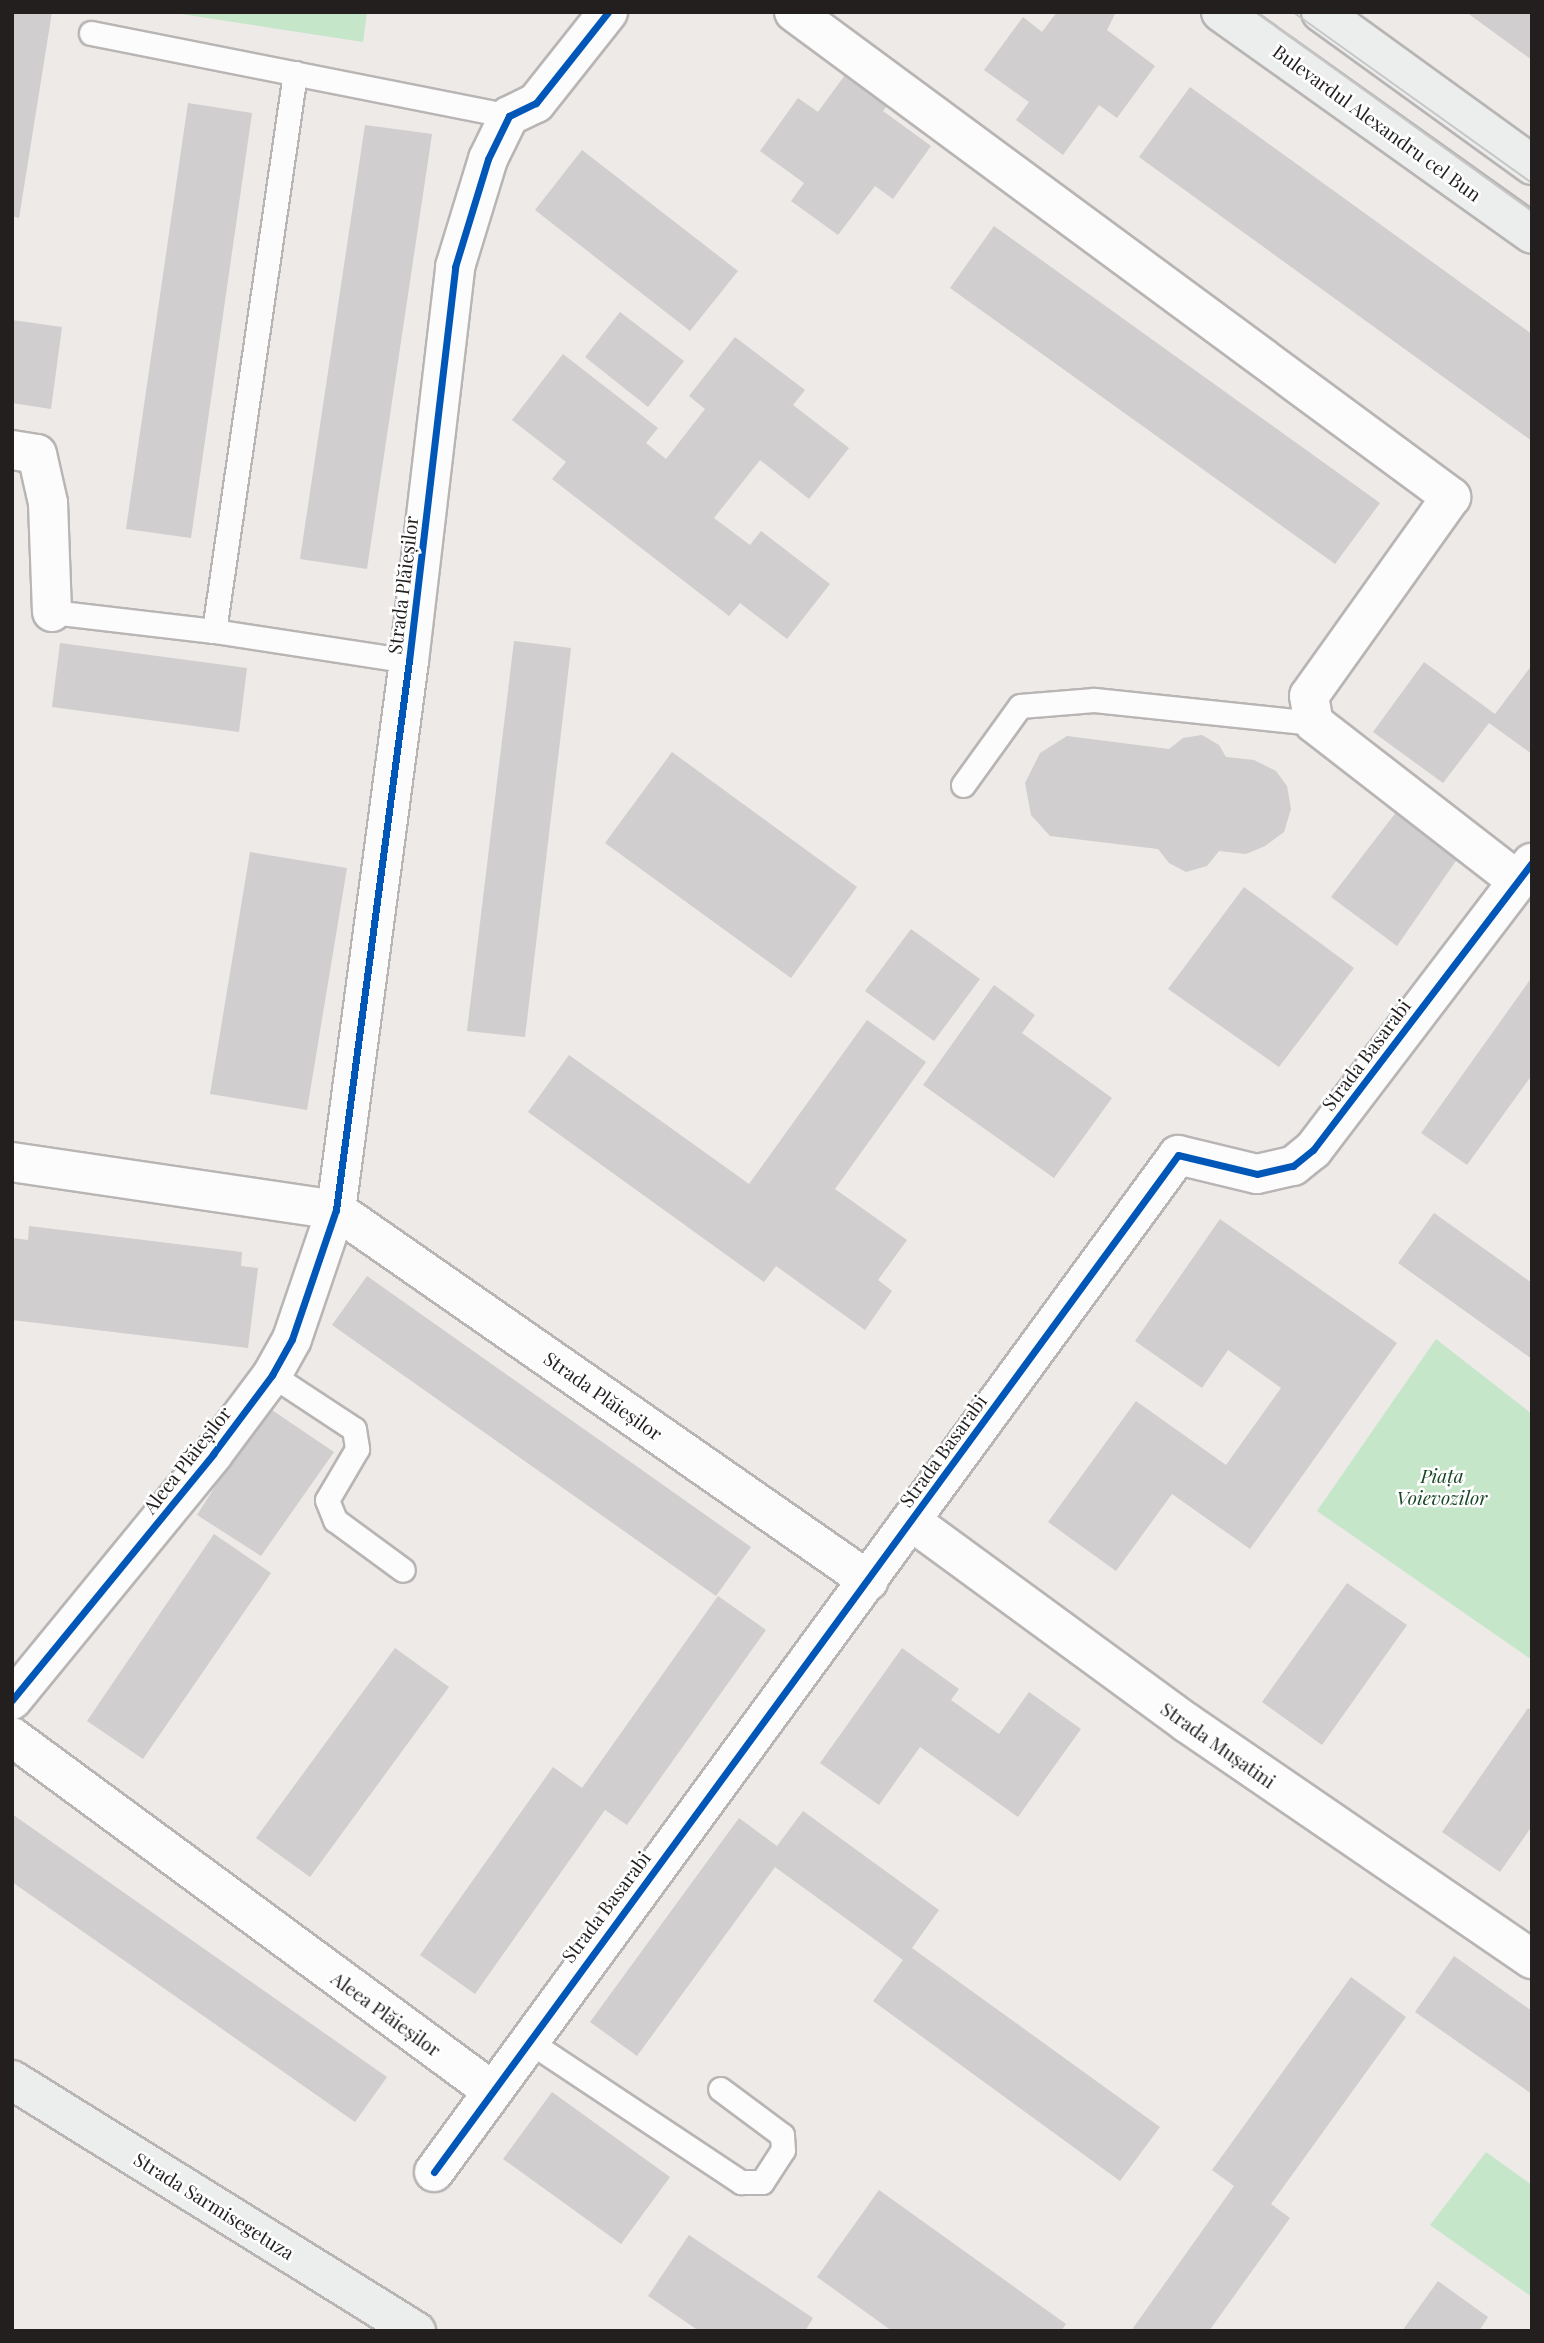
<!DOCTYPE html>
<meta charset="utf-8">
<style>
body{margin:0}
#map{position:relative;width:1544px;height:2343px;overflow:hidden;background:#edeae8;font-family:"Playfair Display",serif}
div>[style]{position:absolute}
.green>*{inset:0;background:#c6e6c9}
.building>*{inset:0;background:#d0cece}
.roads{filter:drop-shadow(2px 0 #b8b5b4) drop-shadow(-2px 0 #b8b5b4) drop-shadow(0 2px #b8b5b4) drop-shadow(0 -2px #b8b5b4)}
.lane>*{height:23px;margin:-11.5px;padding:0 11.5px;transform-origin:11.5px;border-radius:11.5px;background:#fcfcfc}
.street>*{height:38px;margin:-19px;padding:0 19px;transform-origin:19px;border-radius:19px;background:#fcfcfc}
.secondary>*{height:38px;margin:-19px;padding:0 19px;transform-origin:19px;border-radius:19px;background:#ebeeed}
.tram>*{height:2px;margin:-1px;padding:0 1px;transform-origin:1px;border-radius:1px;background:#c8c7c7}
.cycleway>*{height:7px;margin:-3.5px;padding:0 3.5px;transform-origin:3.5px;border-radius:3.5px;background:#0057b8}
span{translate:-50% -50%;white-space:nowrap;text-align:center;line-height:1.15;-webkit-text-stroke:5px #fff;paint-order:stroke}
.street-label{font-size:19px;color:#221f1e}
.park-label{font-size:19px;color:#194924;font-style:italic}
.frame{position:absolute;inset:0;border:14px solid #221f1e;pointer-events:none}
</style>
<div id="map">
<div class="green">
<div style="clip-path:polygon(168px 12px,367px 12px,363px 42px)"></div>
<div style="clip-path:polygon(1436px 1339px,1532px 1414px,1532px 1660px,1317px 1511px)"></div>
<div style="clip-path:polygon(1486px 2152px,1532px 2185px,1532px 2297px,1430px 2225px)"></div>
</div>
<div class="building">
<div style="clip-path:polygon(12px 12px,52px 12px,19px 218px,12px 216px)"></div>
<div style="clip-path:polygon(1057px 12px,1116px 12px,1107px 30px,1155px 66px,1117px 118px,1099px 105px,1063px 155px,1016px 120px,1029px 102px,984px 70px,1023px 17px,1042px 32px)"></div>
<div style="clip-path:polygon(1466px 12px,1532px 12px,1532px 60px)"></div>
<div style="clip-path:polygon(853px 64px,895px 95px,883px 111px,931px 146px,893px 199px,875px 186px,838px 235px,791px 201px,804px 183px,760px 151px,798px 98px,818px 112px)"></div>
<div style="clip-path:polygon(1190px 87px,1532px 334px,1532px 441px,1139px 157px)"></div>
<div style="clip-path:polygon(188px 103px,252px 113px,191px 538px,126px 529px)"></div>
<div style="clip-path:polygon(365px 125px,432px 134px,367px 569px,300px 559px)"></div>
<div style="clip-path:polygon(582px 150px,738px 271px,690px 331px,535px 210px)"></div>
<div style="clip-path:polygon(994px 226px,1380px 503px,1335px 564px,950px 288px)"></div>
<div style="clip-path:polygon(620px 312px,684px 361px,648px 407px,585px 357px)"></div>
<div style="clip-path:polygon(12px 320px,62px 327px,51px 409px,12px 403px)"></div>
<div style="clip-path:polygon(735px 337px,805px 390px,793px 405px,849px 448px,809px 499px,760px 460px,714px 518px,750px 545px,761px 531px,830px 584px,787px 639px,740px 603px,729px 616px,552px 479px,566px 462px,512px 420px,563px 354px,658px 428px,646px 443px,666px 459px,705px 409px,689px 396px)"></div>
<div style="clip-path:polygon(514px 641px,571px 648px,525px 1037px,467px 1031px)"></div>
<div style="clip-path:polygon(60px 643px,247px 668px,239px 732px,52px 707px)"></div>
<div style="clip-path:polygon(1424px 662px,1495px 714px,1532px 665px,1532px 754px,1489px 723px,1443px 783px,1373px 732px)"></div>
<div style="clip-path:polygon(1202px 735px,1219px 745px,1226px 757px,1254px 760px,1276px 771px,1287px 786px,1291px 809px,1284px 832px,1265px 846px,1246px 854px,1219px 851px,1207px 866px,1186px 872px,1169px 863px,1158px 849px,1050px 836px,1031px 815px,1025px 783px,1040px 753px,1067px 736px,1169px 749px,1183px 738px)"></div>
<div style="clip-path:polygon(672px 752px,857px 887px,791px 978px,605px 843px)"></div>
<div style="clip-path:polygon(1397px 811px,1460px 855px,1397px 946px,1331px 897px)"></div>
<div style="clip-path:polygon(250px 852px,347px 868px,307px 1110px,210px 1094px)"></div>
<div style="clip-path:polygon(1244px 887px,1354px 968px,1279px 1067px,1168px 989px)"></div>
<div style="clip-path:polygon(911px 929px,980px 979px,934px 1041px,865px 991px)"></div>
<div style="clip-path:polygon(1532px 977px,1532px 1075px,1467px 1165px,1421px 1133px)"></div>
<div style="clip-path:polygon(994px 985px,1035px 1015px,1022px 1033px,1112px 1098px,1054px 1178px,923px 1085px)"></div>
<div style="clip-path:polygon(867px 1020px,926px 1062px,835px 1189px,907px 1240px,878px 1280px,892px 1291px,865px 1330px,776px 1266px,764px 1282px,528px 1112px,569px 1055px,749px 1184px)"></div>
<div style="clip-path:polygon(1434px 1213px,1532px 1283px,1532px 1359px,1398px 1263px)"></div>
<div style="clip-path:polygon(1220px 1219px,1397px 1343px,1250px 1549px,1172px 1494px,1116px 1571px,1048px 1522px,1136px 1401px,1226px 1465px,1281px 1388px,1228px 1350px,1202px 1388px,1135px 1341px)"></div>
<div style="clip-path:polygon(29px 1226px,242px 1252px,241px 1266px,258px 1268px,248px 1348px,12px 1320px,12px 1238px,28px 1240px)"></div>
<div style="clip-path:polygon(367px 1276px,751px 1547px,716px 1596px,332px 1325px)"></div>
<div style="clip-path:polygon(266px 1406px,334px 1452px,261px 1556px,197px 1515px)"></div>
<div style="clip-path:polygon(214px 1534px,271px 1573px,143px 1759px,87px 1721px)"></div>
<div style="clip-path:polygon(1347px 1583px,1407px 1625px,1322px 1745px,1262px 1702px)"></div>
<div style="clip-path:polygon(718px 1596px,766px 1630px,627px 1825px,605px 1810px,475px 1994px,420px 1955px,553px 1767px,582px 1788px)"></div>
<div style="clip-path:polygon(395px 1648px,449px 1687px,310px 1877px,256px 1838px)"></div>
<div style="clip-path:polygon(902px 1648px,959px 1689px,951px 1700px,999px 1734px,1029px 1692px,1081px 1729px,1018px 1817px,920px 1747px,879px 1805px,820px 1763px)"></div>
<div style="clip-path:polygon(1528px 1708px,1532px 1711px,1532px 1826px,1500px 1872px,1442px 1832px)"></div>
<div style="clip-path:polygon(803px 1811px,939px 1910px,912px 1948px,1160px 2127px,1120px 2181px,873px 2001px,903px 1960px,775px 1867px,637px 2056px,590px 2022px,739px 1818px,777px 1846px)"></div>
<div style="clip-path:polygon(12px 1814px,387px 2077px,355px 2122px,12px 1882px)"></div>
<div style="clip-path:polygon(1454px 1956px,1532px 2011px,1532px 2094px,1415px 2012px)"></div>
<div style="clip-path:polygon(1351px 1977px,1406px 2017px,1271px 2204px,1290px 2218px,1209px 2331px,1131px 2331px,1234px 2186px,1212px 2170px)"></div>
<div style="clip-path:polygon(552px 2092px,670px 2177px,621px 2244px,503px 2159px)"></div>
<div style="clip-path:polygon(879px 2190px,1066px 2324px,1061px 2331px,892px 2331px,817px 2277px)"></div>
<div style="clip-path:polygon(689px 2235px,813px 2318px,805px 2331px,699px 2331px,648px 2296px)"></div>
<div style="clip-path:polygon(1438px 2281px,1488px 2317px,1479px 2331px,1402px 2331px)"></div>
</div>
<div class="roads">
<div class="lane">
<div style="left:91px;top:33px;width:426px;rotate:11.2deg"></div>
<div style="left:295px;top:73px;width:564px;rotate:98.26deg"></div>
<div style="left:214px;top:631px;width:197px;rotate:8.7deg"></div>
<div style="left:52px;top:612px;width:163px;rotate:6.7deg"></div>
<div style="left:963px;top:785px;width:97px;rotate:-54.2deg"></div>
<div style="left:1020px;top:706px;width:74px;rotate:-4.6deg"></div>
<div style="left:1094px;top:700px;width:221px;rotate:6deg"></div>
<div style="left:272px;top:1375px;width:98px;rotate:33.4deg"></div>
<div style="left:354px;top:1429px;width:20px;rotate:81deg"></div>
<div style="left:357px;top:1449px;width:59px;rotate:120.5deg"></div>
<div style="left:327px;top:1500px;width:22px;rotate:68deg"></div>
<div style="left:335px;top:1520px;width:84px;rotate:36.3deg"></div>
<div style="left:527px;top:2040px;width:257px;rotate:33.6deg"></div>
<div style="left:741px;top:2182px;width:21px"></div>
<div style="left:762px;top:2182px;width:38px;rotate:-57deg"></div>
<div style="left:783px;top:2150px;width:15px;rotate:-94deg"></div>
<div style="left:782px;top:2135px;width:77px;rotate:-143.4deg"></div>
</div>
<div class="street">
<div style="left:794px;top:12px;width:817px;rotate:36.43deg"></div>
<div style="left:1451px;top:497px;width:244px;rotate:125.5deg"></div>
<div style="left:1309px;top:696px;width:27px;rotate:80deg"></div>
<div style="left:1314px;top:723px;width:258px;rotate:37.8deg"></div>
<div style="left:12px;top:450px;width:25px;rotate:9deg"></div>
<div style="left:37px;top:454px;width:50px;rotate:77.3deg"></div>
<div style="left:48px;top:503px;width:109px;rotate:87.9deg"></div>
<div style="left:12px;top:1162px;width:328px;rotate:8.4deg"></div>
<div style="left:336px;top:1210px;width:649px;rotate:34.84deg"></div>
<div style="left:911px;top:1521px;width:342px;rotate:36.2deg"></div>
<div style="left:1187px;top:1723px;width:418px;rotate:34.4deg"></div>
<div style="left:12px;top:1700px;width:318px;rotate:-50.7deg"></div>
<div style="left:213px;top:1454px;width:99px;rotate:-53.2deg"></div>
<div style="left:272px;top:1375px;width:41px;rotate:-60.9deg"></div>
<div style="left:292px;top:1339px;width:136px;rotate:-71.2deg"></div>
<div style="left:336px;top:1210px;width:554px;rotate:-82.43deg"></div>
<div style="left:409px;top:661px;width:397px;rotate:-83.3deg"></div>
<div style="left:455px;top:267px;width:113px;rotate:-73deg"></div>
<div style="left:488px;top:159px;width:48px;rotate:-64deg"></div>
<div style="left:509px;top:116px;width:30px;rotate:-26deg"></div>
<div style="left:536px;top:103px;width:116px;rotate:-51.6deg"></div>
<div style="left:12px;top:1737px;width:595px;rotate:36.39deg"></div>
<div style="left:434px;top:2172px;width:1260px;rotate:-53.81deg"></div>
<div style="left:1178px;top:1155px;width:81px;rotate:13.5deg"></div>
<div style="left:1257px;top:1174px;width:37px;rotate:-13deg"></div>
<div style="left:1293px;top:1166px;width:26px;rotate:-39deg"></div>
<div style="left:1313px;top:1150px;width:361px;rotate:-52.7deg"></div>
</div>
<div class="secondary">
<div style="left:1221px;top:12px;width:382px;rotate:35.5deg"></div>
<div style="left:1321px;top:12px;width:261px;rotate:35.9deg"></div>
<div style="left:12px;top:2080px;width:476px;rotate:31.9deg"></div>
</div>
</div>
<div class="tram">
<div style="left:1256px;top:12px;width:340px;rotate:35.8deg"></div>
<div style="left:1293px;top:12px;width:294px;rotate:35.6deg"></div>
</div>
<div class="cycleway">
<div style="left:12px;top:1700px;width:318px;rotate:-50.7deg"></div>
<div style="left:213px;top:1454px;width:99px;rotate:-53.2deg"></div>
<div style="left:272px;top:1375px;width:41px;rotate:-60.9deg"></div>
<div style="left:292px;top:1339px;width:136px;rotate:-71.2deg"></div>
<div style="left:336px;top:1210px;width:554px;rotate:-82.43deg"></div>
<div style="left:409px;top:661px;width:397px;rotate:-83.3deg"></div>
<div style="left:455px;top:267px;width:113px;rotate:-73deg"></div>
<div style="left:488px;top:159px;width:48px;rotate:-64deg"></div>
<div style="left:509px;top:116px;width:30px;rotate:-26deg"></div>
<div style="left:536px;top:103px;width:116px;rotate:-51.6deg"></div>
<div style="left:434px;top:2172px;width:1260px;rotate:-53.81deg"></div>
<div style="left:1178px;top:1155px;width:81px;rotate:13.5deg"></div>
<div style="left:1257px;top:1174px;width:37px;rotate:-13deg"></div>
<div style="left:1293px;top:1166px;width:26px;rotate:-39deg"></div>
<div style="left:1313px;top:1150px;width:361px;rotate:-52.7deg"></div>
</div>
<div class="street-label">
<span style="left:1377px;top:123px;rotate:36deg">Bulevardul Alexandru cel Bun</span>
<span style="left:403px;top:585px;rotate:-83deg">Strada Plăieșilor</span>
<span style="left:1366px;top:1055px;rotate:-53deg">Strada Basarabi</span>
<span style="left:603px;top:1396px;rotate:35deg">Strada Plăieșilor</span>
<span style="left:943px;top:1451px;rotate:-54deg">Strada Basarabi</span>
<span style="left:187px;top:1460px;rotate:-52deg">Aleea Plăieșilor</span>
<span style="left:1218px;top:1745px;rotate:35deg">Strada Mușatini</span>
<span style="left:606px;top:1907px;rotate:-53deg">Strada Basarabi</span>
<span style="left:386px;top:2014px;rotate:36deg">Aleea Plăieșilor</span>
<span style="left:214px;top:2206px;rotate:32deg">Strada Sarmisegetuza</span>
</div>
<div class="park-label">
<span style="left:1442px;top:1487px">Piața<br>Voievozilor</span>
</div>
<div class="frame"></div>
</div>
